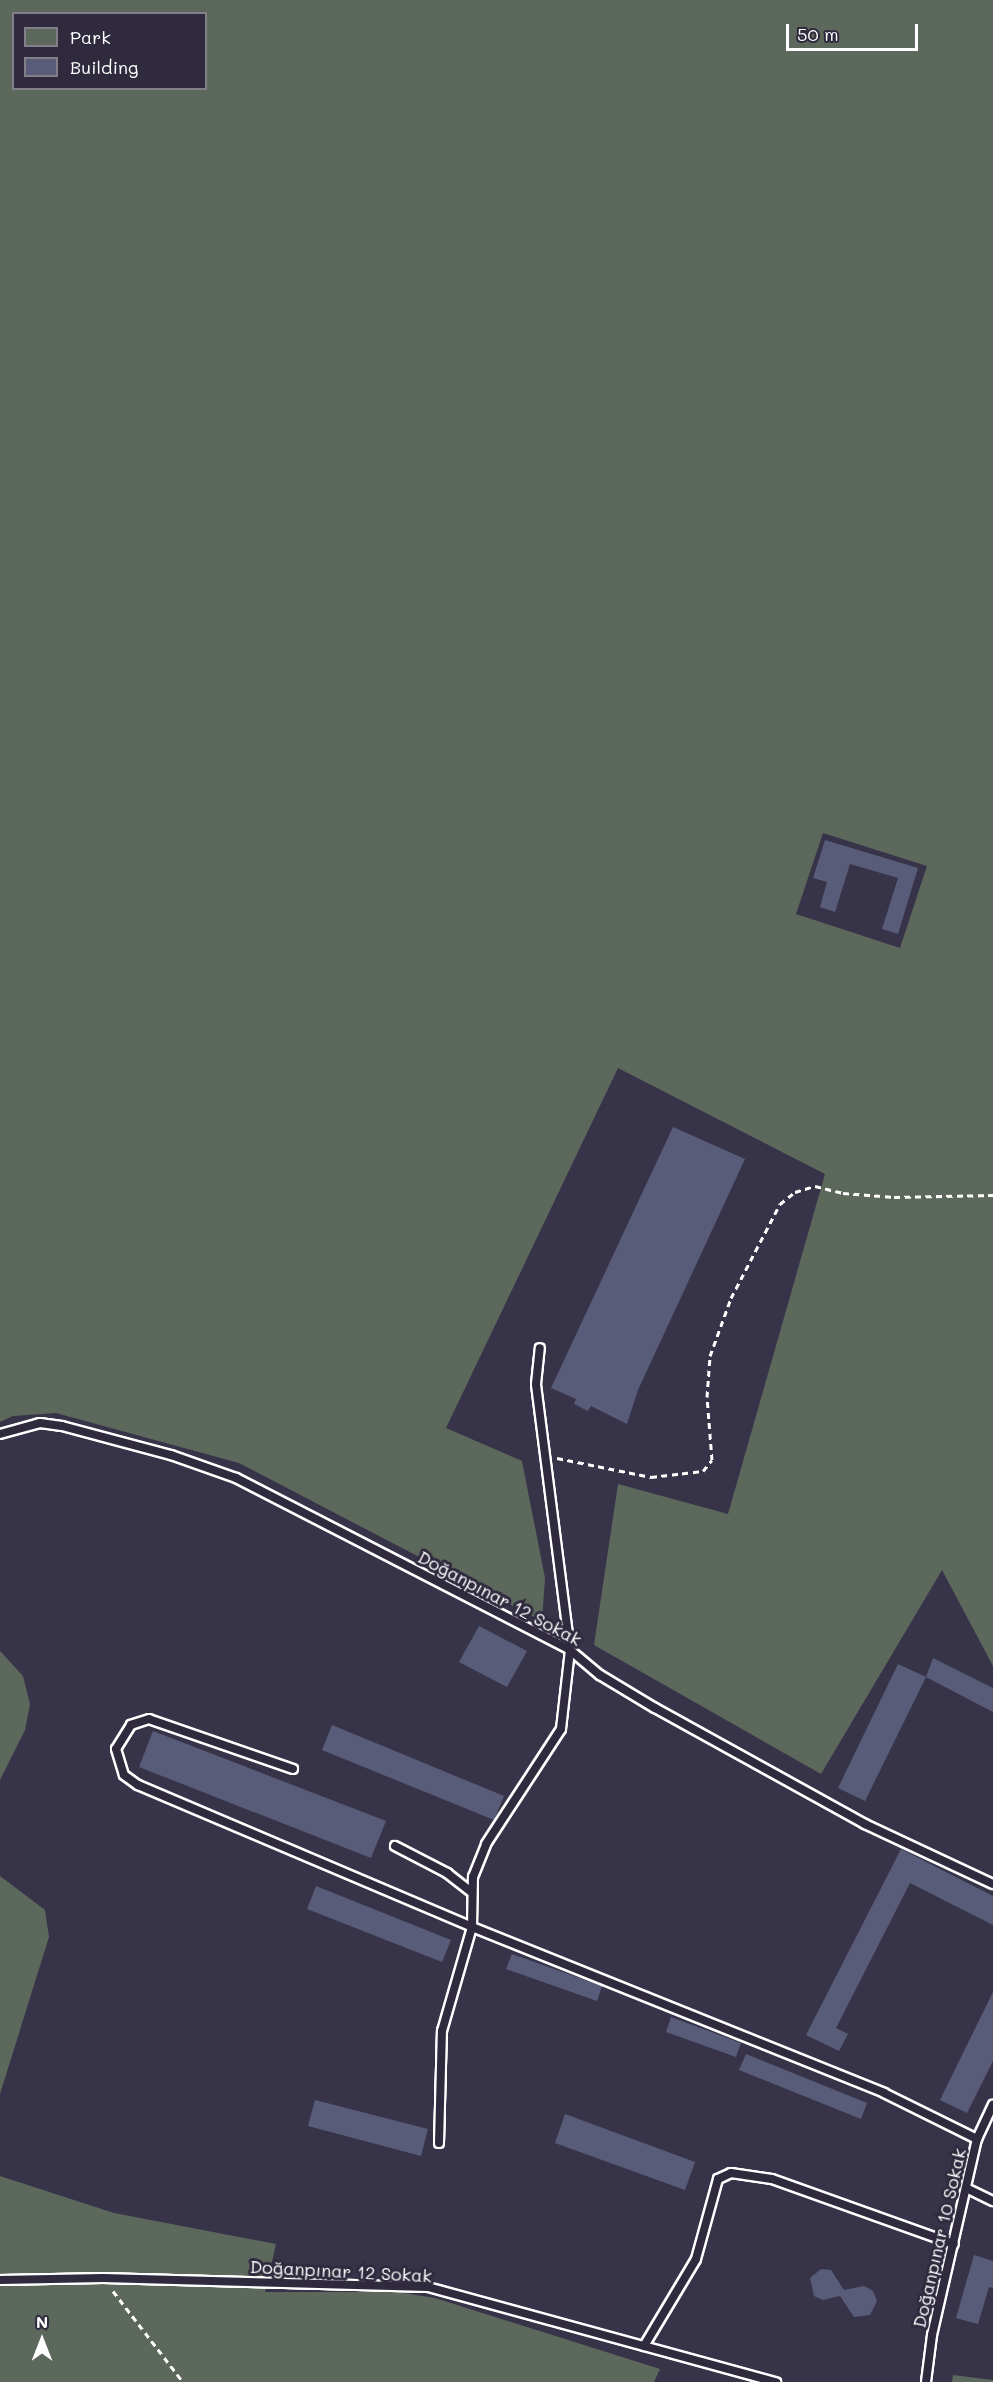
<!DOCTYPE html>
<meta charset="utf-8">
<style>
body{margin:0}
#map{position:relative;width:993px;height:2382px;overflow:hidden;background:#373449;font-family:Mali,sans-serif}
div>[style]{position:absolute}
.green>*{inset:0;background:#5d685d}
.building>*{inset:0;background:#595c78}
.path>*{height:3px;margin-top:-1.5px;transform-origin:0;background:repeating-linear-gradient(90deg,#fff 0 6px,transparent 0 10.5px)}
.roads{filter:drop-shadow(2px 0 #fff) drop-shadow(-2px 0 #fff) drop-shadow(0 2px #fff) drop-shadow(0 -2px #fff)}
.service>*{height:8px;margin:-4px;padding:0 4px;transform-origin:4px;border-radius:4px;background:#2f2a3d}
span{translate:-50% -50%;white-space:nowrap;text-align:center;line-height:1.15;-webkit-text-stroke:6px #2f2a3d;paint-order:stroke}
.street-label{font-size:18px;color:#fff}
.legend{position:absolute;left:12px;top:12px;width:195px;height:78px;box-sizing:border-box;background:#2f2a3d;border:2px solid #827f8b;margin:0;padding:8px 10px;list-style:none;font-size:18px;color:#fff}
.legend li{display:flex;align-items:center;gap:12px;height:30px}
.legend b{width:30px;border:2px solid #827f8b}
.north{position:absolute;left:12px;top:2310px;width:60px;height:60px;-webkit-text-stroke:4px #2f2a3d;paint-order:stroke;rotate:0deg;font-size:16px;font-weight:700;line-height:24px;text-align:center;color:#fff}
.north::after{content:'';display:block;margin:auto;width:21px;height:27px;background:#fff;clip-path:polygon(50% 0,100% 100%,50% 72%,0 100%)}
.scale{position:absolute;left:786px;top:24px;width:132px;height:27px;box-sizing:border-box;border:3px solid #fff;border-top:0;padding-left:8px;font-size:18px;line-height:21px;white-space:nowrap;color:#fff;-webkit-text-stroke:4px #2f2a3d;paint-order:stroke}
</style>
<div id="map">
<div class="green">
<div style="clip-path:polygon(evenodd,0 0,993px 0,993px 1666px,942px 1570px,821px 1774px,594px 1645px,618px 1484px,728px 1514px,825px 1174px,618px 1068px,446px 1428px,522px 1461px,545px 1578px,542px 1621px,239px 1463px,56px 1413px,13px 1416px,0 1422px,0 0,14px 14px,206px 14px,206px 88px,14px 88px,14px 14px,0 0,823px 833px,927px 866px,900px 948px,796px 914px,823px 833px)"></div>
<div style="clip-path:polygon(0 1651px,23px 1676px,30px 1704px,25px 1730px,0 1780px)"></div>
<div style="clip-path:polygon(0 1876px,45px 1910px,49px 1937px,0 2094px)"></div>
<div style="clip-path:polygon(0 2176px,114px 2213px,276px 2244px,265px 2292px,397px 2292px,435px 2298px,660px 2369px,654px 2382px,0 2382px)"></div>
<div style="clip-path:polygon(953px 2375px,993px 2380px,993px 2382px,952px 2382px)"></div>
</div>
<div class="building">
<div style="clip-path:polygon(825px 840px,918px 868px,898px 934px,882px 929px,898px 878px,850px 864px,835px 912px,820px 907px,827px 882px,813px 878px)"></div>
<div style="clip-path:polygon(673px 1127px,745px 1159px,638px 1390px,627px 1424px,591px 1406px,588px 1411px,574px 1404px,576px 1399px,551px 1388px)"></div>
<div style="clip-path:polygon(479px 1626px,527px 1651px,507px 1687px,459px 1662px)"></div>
<div style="clip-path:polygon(933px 1658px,993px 1688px,993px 1712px,926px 1677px)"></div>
<div style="clip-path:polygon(898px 1664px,926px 1677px,865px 1801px,838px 1788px)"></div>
<div style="clip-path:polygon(332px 1725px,504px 1796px,494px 1820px,322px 1750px)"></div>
<div style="clip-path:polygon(153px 1731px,386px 1821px,371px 1858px,139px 1767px)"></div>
<div style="clip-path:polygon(901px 1849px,993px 1896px,993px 1925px,910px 1883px,836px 2028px,848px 2034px,839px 2051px,806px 2035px)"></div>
<div style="clip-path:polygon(316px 1886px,451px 1940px,442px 1962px,307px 1909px)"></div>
<div style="clip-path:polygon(512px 1954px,602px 1986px,597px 2001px,506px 1969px)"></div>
<div style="clip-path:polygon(993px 1992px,993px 2061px,967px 2113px,940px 2100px)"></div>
<div style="clip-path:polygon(671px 2017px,741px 2043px,736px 2057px,666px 2032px)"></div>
<div style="clip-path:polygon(746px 2054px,867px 2103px,861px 2119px,739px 2070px)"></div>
<div style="clip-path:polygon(315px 2100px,428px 2129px,421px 2156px,308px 2126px)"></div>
<div style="clip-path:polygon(565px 2114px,695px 2162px,685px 2190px,555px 2143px)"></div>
<div style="clip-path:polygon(974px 2255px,993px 2261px,993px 2288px,989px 2287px,978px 2324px,956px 2318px)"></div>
<div style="clip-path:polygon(831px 2270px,844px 2290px,864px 2286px,873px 2291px,877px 2301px,870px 2315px,854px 2317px,840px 2296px,823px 2300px,814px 2296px,810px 2278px,821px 2269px)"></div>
</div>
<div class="path">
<div style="left:557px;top:1458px;width:96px;rotate:11.4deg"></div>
<div style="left:651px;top:1477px;width:52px;rotate:-6.6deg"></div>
<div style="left:703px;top:1471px;width:14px;rotate:-51deg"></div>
<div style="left:712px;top:1460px;width:63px;rotate:-94.5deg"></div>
<div style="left:707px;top:1397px;width:41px;rotate:-85.8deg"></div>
<div style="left:710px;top:1356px;width:62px;rotate:-70.1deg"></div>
<div style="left:731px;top:1298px;width:106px;rotate:-62.5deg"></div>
<div style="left:780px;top:1204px;width:19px;rotate:-39deg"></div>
<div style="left:795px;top:1192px;width:21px;rotate:-17deg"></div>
<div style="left:815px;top:1186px;width:29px;rotate:14deg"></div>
<div style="left:843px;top:1193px;width:51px;rotate:4.5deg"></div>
<div style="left:894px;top:1197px;width:99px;rotate:-1.2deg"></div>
<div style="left:113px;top:2291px;width:115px;rotate:52.4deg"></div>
</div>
<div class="roads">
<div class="service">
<div style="left:0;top:1434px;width:41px;rotate:-15.4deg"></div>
<div style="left:40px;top:1423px;width:22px;rotate:8deg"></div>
<div style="left:62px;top:1426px;width:113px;rotate:14.9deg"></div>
<div style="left:171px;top:1455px;width:69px;rotate:19.5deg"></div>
<div style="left:236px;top:1478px;width:376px;rotate:27.2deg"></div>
<div style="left:570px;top:1650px;width:39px;rotate:40deg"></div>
<div style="left:600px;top:1675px;width:64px;rotate:31deg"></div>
<div style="left:655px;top:1708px;width:240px;rotate:28.9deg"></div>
<div style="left:865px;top:1824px;width:141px;rotate:25.1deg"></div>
<div style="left:293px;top:1769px;width:152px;rotate:-160.9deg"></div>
<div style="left:149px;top:1719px;width:19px;rotate:162deg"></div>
<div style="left:131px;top:1725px;width:28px;rotate:122deg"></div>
<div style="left:116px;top:1749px;width:27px;rotate:73deg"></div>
<div style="left:124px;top:1775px;width:17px;rotate:36deg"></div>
<div style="left:138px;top:1785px;width:363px;rotate:23deg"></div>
<div style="left:472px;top:1927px;width:444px;rotate:21.9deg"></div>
<div style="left:884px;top:2093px;width:104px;rotate:26.3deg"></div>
<div style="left:395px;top:1846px;width:59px;rotate:27.4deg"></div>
<div style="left:447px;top:1873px;width:31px;rotate:38deg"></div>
<div style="left:439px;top:2143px;width:112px;rotate:-88.5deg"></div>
<div style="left:442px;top:2031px;width:108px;rotate:-73.9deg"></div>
<div style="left:472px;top:1927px;width:50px;rotate:-88.9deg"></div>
<div style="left:473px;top:1877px;width:35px;rotate:-68deg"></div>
<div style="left:486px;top:1844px;width:137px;rotate:-56.9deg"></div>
<div style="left:561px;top:1729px;width:80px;rotate:-83.5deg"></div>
<div style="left:570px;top:1650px;width:268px;rotate:-97.3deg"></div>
<div style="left:536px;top:1384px;width:36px;rotate:-84deg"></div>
<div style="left:966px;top:2188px;width:30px;rotate:26deg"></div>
<div style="left:0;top:2280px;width:103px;rotate:-1.1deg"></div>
<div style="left:103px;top:2278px;width:325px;rotate:1.6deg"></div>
<div style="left:428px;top:2287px;width:361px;rotate:15.3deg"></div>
<div style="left:644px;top:2346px;width:101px;rotate:-59.1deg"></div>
<div style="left:696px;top:2259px;width:83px;rotate:-74.6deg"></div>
<div style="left:718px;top:2179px;width:14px;rotate:-25deg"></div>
<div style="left:731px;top:2173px;width:41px;rotate:8.3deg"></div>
<div style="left:772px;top:2179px;width:193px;rotate:19.7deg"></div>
<div style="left:926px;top:2382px;width:47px;rotate:-82.7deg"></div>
<div style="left:932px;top:2335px;width:201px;rotate:-77.1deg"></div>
<div style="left:977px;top:2139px;width:38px;rotate:-65deg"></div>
</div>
</div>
<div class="street-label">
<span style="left:500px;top:1598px;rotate:28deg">Doğanpınar 12 Sokak</span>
<span style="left:939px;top:2238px;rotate:-77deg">Doğanpınar 10 Sokak</span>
<span style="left:341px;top:2271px;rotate:3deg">Doğanpınar 12 Sokak</span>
</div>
<ul class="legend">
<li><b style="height:16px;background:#5d685d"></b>Park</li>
<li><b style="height:16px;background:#595c78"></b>Building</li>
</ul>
<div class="north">N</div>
<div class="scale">50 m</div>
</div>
